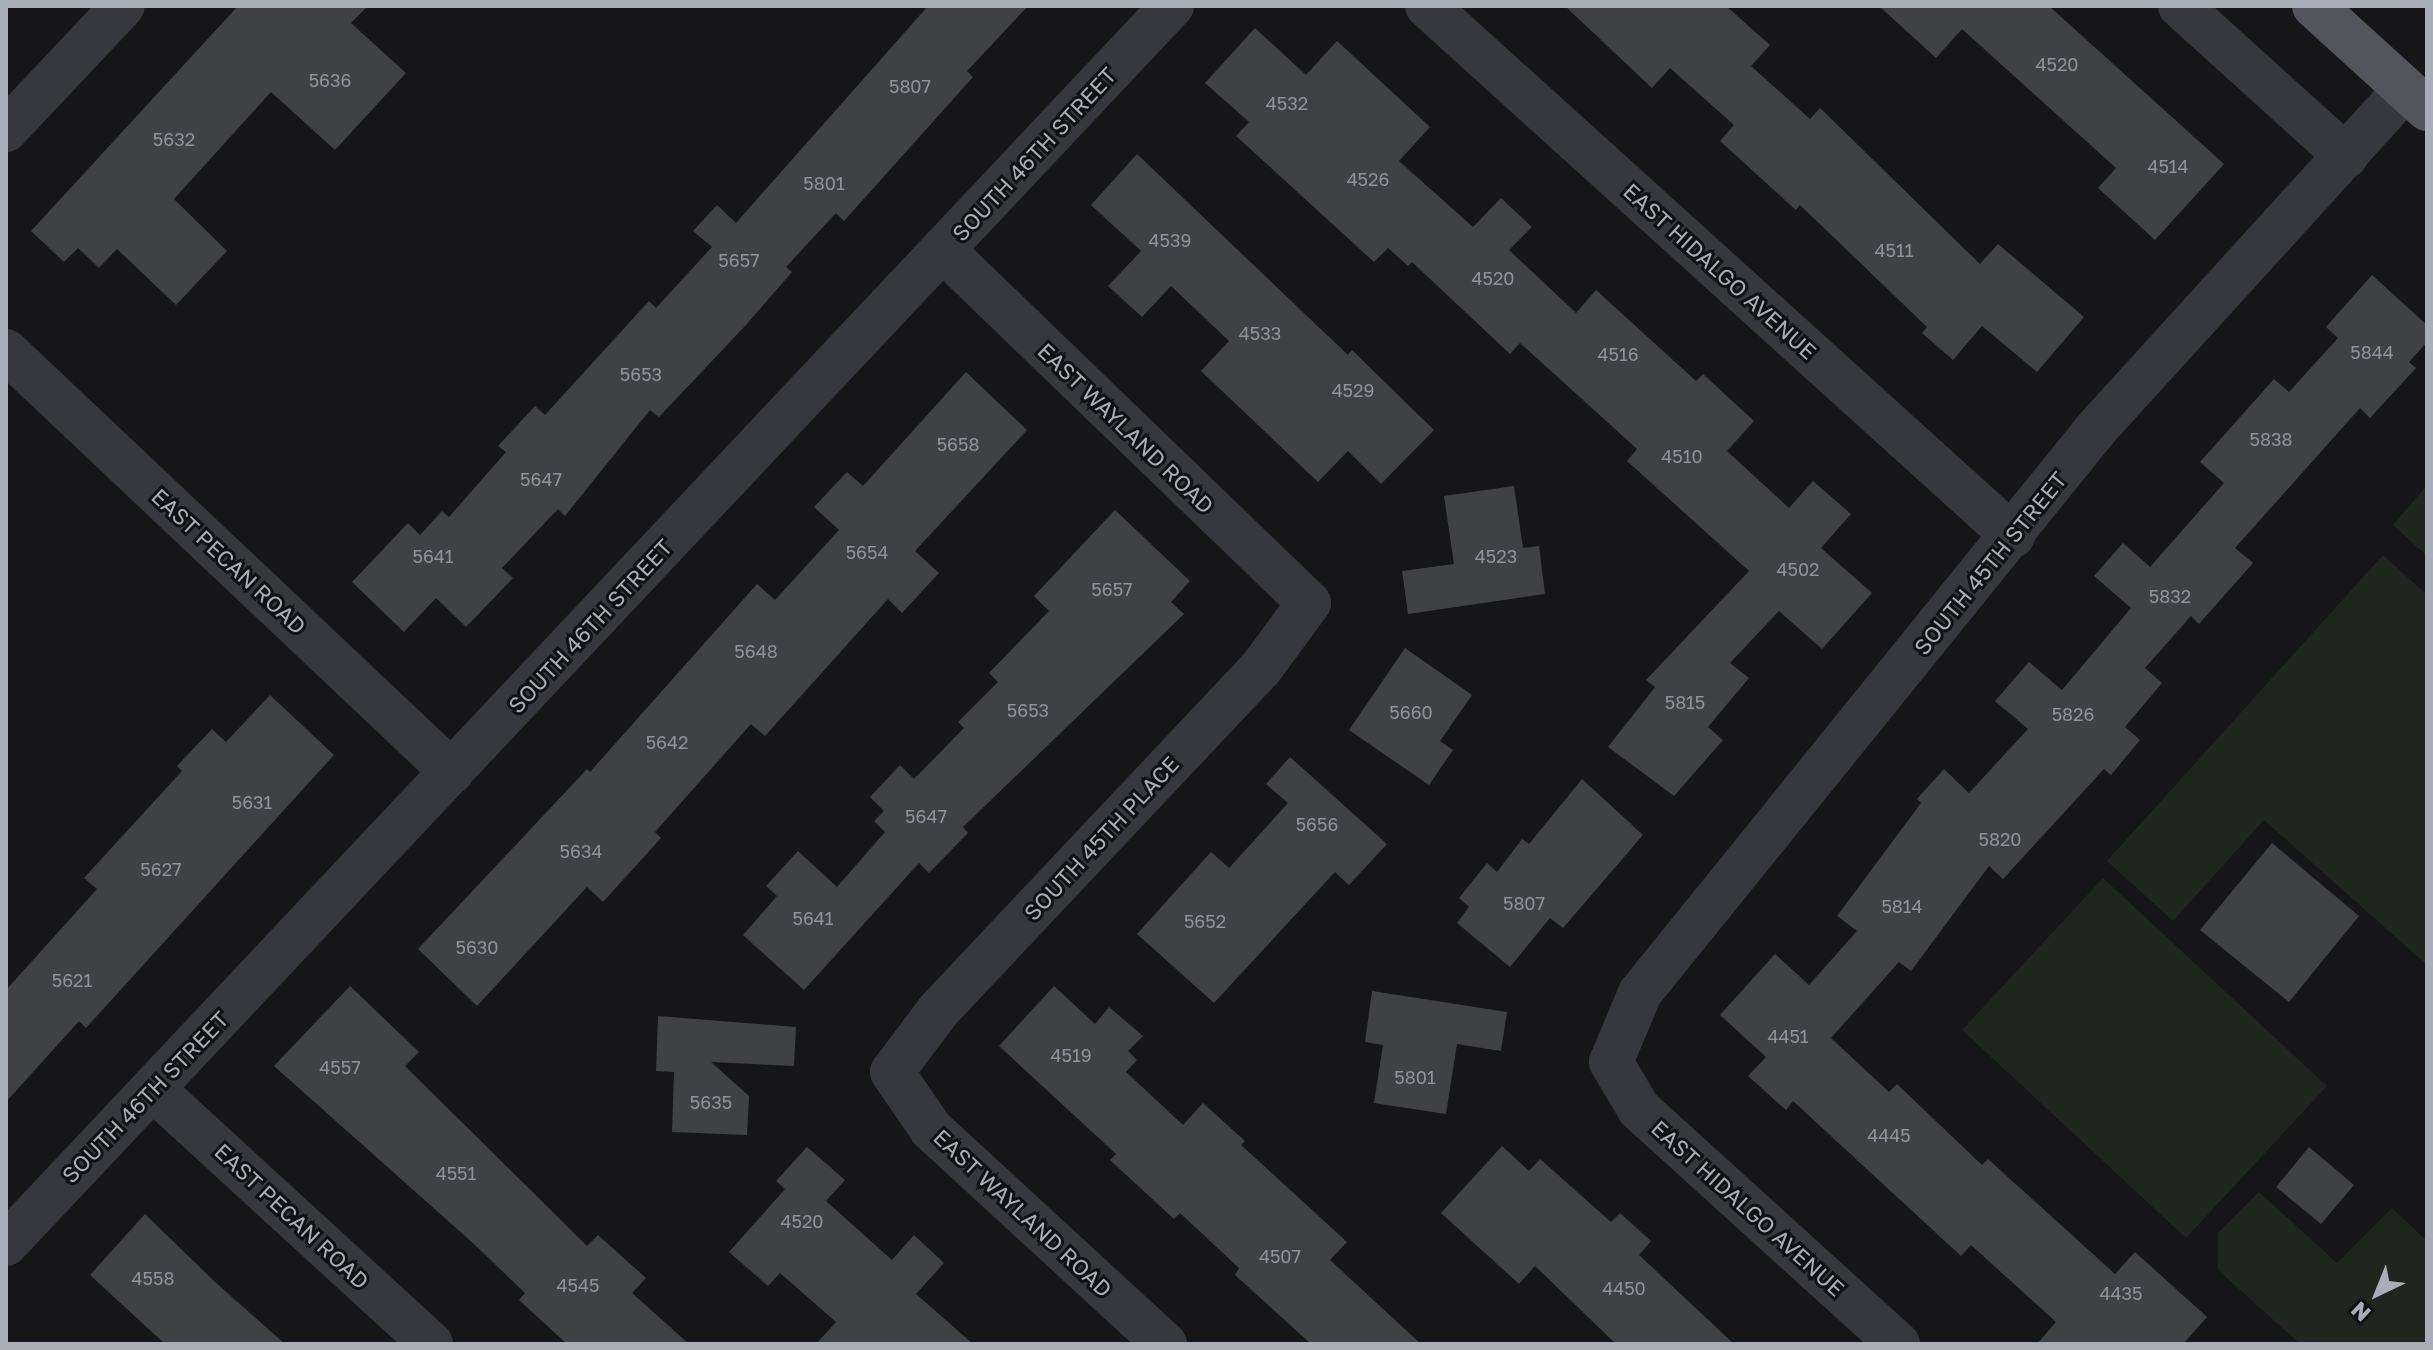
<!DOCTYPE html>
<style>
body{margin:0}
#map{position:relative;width:2433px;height:1350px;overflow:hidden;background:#161618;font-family:"Golos Text",sans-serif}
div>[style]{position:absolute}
.green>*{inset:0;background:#1e261f}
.building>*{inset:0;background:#404145}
.minor>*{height:44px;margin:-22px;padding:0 22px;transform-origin:22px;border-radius:22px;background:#37383d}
.major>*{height:44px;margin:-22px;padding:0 22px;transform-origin:22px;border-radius:22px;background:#53555c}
span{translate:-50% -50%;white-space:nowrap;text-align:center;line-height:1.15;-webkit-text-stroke:6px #111113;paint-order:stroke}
.number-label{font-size:18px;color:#8e929b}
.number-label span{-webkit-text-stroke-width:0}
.street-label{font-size:22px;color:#a8adb8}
.frame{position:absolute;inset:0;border:8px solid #a8adb8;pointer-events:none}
.north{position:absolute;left:2337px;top:1254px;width:80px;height:80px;-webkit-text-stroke:6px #111113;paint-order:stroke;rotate:223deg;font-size:22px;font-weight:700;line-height:32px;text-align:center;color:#a8adb8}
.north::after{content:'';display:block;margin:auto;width:28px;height:36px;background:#a8adb8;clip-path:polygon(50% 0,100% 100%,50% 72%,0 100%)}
</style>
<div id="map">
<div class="green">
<div style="clip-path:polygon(2427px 485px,2427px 556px,2393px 525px)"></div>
<div style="clip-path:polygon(2383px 555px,2427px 595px,2427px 965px,2264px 820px,2173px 921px,2107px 861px)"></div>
<div style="clip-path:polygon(2103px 878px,2327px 1086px,2186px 1238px,1962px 1030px)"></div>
<div style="clip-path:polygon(2259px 1192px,2337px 1263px,2392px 1208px,2427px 1241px,2427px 1344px,2300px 1344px,2218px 1270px,2218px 1233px)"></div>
</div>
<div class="building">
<div style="clip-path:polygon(238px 6px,368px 6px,351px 23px,406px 73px,335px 150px,271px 92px,174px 199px,227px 251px,176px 305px,117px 249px,99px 268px,78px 248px,64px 262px,31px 231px)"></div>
<div style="clip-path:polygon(928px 6px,1028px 6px,967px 71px,973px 77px,844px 221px,836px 213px,786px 267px,792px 272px,745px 326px,659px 417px,650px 410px,565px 516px,558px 509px,502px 568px,513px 578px,466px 627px,436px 598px,404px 632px,352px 582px,408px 523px,420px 535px,442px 511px,449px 517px,506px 452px,498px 446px,535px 406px,545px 415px,649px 301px,656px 308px,712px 247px,693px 231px,717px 205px,736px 223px)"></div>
<div style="clip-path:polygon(1565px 6px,1726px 6px,1770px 45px,1751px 66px,1810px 119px,1820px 108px,1980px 264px,1998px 244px,2084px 317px,2037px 372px,1982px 326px,1953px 360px,1922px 333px,1927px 327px,1800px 205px,1796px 210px,1720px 141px,1734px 125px,1670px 68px,1652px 88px)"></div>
<div style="clip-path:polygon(1879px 6px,2049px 6px,2224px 164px,2155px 240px,2098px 188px,2116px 168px,1962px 29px,1936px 58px)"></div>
<div style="clip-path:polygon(1255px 28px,1306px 75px,1337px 41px,1430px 127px,1399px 161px,1473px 227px,1501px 198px,1532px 227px,1509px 250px,1576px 313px,1596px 290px,1696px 381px,1703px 374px,1754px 421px,1727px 451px,1789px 508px,1813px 481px,1851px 514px,1821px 548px,1872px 593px,1822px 649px,1779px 611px,1730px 663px,1749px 678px,1708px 727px,1723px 740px,1674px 796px,1608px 747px,1655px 687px,1646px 680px,1749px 571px,1627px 461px,1637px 449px,1520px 343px,1510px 354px,1412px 262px,1408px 266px,1388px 248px,1374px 262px,1236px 136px,1249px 122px,1205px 83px)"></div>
<div style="clip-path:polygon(1137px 154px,1348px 355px,1352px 350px,1434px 430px,1381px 484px,1348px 451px,1318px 482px,1201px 371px,1229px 341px,1171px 286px,1142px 317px,1108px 286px,1141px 251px,1091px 205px)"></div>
<div style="clip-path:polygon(2372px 275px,2427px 325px,2427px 342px,2409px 362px,2416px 368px,2370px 418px,2360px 408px,2235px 548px,2253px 563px,2199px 624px,2191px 616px,2145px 668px,2162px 683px,2125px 727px,2140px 740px,2111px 775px,2104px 769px,2003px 879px,1989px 866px,1911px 971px,1899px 962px,1831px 1038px,1889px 1092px,1897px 1084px,1982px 1165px,1988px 1159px,2115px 1274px,2135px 1252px,2207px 1317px,2183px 1344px,2037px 1344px,2056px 1322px,1971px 1245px,1961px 1256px,1793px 1101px,1786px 1110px,1748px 1076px,1766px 1057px,1720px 1015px,1775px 954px,1809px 985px,1857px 931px,1837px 916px,1921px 803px,1917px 799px,1944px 769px,1969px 793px,2028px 729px,1995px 701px,2029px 662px,2062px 690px,2131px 608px,2094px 576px,2123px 543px,2150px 567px,2224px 483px,2200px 462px,2274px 379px,2289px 392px,2338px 338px,2326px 327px)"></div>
<div style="clip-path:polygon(966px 372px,1027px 430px,915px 551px,939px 573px,902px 613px,888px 599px,765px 736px,751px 724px,655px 832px,661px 838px,603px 902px,587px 887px,477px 1006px,418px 949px,587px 769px,590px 772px,757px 584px,775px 600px,839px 530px,814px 507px,847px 472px,863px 486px)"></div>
<div style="clip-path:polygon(1514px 486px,1523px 548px,1539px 546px,1545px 594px,1408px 614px,1402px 571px,1454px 564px,1444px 496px)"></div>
<div style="clip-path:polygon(1115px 510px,1190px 581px,1171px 602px,1184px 614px,963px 827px,968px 833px,929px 873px,919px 863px,804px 990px,743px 935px,777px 896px,766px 886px,798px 851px,837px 887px,885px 832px,874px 821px,884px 811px,870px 797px,900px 765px,914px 779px,964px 728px,958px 722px,998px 682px,989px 673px,1049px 611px,1034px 596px)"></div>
<div style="clip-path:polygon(1405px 648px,1472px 695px,1440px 741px,1453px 750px,1429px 785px,1349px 730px)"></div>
<div style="clip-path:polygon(270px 695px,334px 755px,86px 1028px,79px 1021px,6px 1102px,6px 990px,97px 889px,84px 878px,182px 771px,177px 766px,212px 729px,226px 742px)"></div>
<div style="clip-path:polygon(1290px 757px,1387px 844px,1349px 885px,1335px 872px,1214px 1003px,1137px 934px,1211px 852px,1229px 868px,1288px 803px,1266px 784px)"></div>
<div style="clip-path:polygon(1582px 779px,1643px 835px,1563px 928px,1550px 918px,1510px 967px,1457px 923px,1469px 907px,1459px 898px,1487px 863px,1497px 872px,1522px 839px,1529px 844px)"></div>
<div style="clip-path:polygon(2272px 843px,2359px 916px,2289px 1002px,2200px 930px)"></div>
<div style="clip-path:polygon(350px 986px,419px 1052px,405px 1066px,587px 1246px,598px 1235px,646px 1278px,632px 1293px,689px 1344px,567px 1344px,519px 1300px,525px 1293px,474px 1244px,274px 1066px)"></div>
<div style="clip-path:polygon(1054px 986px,1095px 1024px,1109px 1007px,1143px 1036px,1128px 1051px,1137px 1060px,1126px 1072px,1183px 1125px,1203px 1103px,1245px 1141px,1241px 1145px,1347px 1242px,1330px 1260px,1421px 1344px,1311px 1344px,1235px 1275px,1239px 1268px,1180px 1213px,1174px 1219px,1110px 1160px,1116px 1154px,999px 1046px)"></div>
<div style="clip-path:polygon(1372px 991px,1507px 1012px,1501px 1051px,1457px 1044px,1446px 1114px,1374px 1103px,1383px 1045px,1365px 1042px)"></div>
<div style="clip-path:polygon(658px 1016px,796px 1027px,794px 1066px,711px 1062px,749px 1096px,747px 1135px,672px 1132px,674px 1072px,656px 1071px)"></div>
<div style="clip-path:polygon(1502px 1146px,1529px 1171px,1540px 1159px,1611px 1222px,1620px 1213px,1651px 1241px,1639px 1255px,1734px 1344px,1616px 1344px,1535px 1266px,1519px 1284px,1441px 1213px)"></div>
<div style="clip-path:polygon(807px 1147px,845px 1180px,826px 1201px,892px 1260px,914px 1235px,944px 1263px,916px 1294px,973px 1344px,816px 1344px,836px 1322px,780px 1273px,768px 1286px,729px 1252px,785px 1189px,776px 1181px)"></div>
<div style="clip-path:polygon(2309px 1147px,2354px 1185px,2321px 1224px,2276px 1187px)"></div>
<div style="clip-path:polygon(145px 1214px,215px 1282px,285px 1344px,165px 1344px,90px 1275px)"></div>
</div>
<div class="minor">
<div style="left:1427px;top:6px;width:790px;rotate:42.13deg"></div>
<div style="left:2180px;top:6px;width:224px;rotate:42.1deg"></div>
<div style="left:6px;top:130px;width:170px;rotate:-46.7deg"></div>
<div style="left:944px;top:251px;width:507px;rotate:43.96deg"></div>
<div style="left:1309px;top:603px;width:81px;rotate:126.4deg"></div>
<div style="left:1261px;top:668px;width:471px;rotate:133.3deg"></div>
<div style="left:938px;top:1011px;width:76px;rotate:127deg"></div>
<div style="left:892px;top:1072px;width:69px;rotate:55.6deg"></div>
<div style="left:931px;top:1129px;width:318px;rotate:42.6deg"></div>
<div style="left:6px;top:351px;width:613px;rotate:43.35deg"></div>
<div style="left:153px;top:1089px;width:377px;rotate:42.5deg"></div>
<div style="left:6px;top:1244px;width:1701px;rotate:-46.72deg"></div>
<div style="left:1898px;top:1344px;width:350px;rotate:-137.8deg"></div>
<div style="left:1639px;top:1109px;width:55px;rotate:-120.8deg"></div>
<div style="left:1611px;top:1062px;width:75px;rotate:-67.2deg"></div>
<div style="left:1640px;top:993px;width:725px;rotate:-51.04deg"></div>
<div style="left:2096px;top:429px;width:459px;rotate:-47.7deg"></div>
</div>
<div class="major">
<div style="left:2314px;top:6px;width:153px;rotate:42.3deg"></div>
</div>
<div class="number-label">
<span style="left:2057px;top:64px">4520</span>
<span style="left:330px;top:80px">5636</span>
<span style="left:910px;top:86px">5807</span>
<span style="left:1287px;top:103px">4532</span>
<span style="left:174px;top:139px">5632</span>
<span style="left:2168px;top:166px">4514</span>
<span style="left:1368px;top:179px">4526</span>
<span style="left:824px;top:183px">5801</span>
<span style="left:1170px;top:240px">4539</span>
<span style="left:1894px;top:250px">4511</span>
<span style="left:739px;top:260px">5657</span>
<span style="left:1493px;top:278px">4520</span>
<span style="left:1260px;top:333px">4533</span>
<span style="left:2372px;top:352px">5844</span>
<span style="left:1618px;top:354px">4516</span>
<span style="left:641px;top:374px">5653</span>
<span style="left:1353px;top:390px">4529</span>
<span style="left:2271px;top:439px">5838</span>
<span style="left:958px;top:444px">5658</span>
<span style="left:1682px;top:456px">4510</span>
<span style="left:541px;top:479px">5647</span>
<span style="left:867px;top:552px">5654</span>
<span style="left:433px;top:556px">5641</span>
<span style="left:1496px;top:556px">4523</span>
<span style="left:1798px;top:569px">4502</span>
<span style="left:1112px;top:589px">5657</span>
<span style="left:2170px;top:596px">5832</span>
<span style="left:756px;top:651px">5648</span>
<span style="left:1685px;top:702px">5815</span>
<span style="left:1028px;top:710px">5653</span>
<span style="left:1411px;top:712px">5660</span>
<span style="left:2073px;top:714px">5826</span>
<span style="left:667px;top:742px">5642</span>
<span style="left:252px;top:802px">5631</span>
<span style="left:926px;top:816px">5647</span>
<span style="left:1317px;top:824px">5656</span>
<span style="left:2000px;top:839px">5820</span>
<span style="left:581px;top:851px">5634</span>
<span style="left:161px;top:869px">5627</span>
<span style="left:1524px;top:903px">5807</span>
<span style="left:1902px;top:906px">5814</span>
<span style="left:813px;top:918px">5641</span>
<span style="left:1205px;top:921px">5652</span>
<span style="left:477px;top:947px">5630</span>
<span style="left:72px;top:980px">5621</span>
<span style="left:1788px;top:1036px">4451</span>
<span style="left:1071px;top:1055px">4519</span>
<span style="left:340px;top:1067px">4557</span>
<span style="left:1415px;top:1077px">5801</span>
<span style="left:711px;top:1102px">5635</span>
<span style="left:1889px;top:1135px">4445</span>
<span style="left:456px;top:1173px">4551</span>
<span style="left:802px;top:1221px">4520</span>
<span style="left:1280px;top:1256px">4507</span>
<span style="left:153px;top:1278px">4558</span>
<span style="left:578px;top:1285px">4545</span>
<span style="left:1624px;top:1288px">4450</span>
<span style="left:2121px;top:1293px">4435</span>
</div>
<div class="street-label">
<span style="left:1034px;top:154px;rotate:-47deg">SOUTH 46TH STREET</span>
<span style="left:1720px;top:271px;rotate:42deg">EAST HIDALGO AVENUE</span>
<span style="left:1126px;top:428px;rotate:44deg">EAST WAYLAND ROAD</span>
<span style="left:229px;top:561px;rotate:43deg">EAST PECAN ROAD</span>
<span style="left:1990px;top:563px;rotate:-51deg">SOUTH 45TH STREET</span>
<span style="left:590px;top:626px;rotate:-47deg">SOUTH 46TH STREET</span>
<span style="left:1101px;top:838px;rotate:-47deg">SOUTH 45TH PLACE</span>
<span style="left:145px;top:1097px;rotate:-46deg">SOUTH 46TH STREET</span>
<span style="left:1748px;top:1208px;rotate:42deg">EAST HIDALGO AVENUE</span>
<span style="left:1023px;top:1213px;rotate:43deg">EAST WAYLAND ROAD</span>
<span style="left:292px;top:1216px;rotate:43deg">EAST PECAN ROAD</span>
</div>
<div class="frame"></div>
<div class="north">N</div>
</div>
